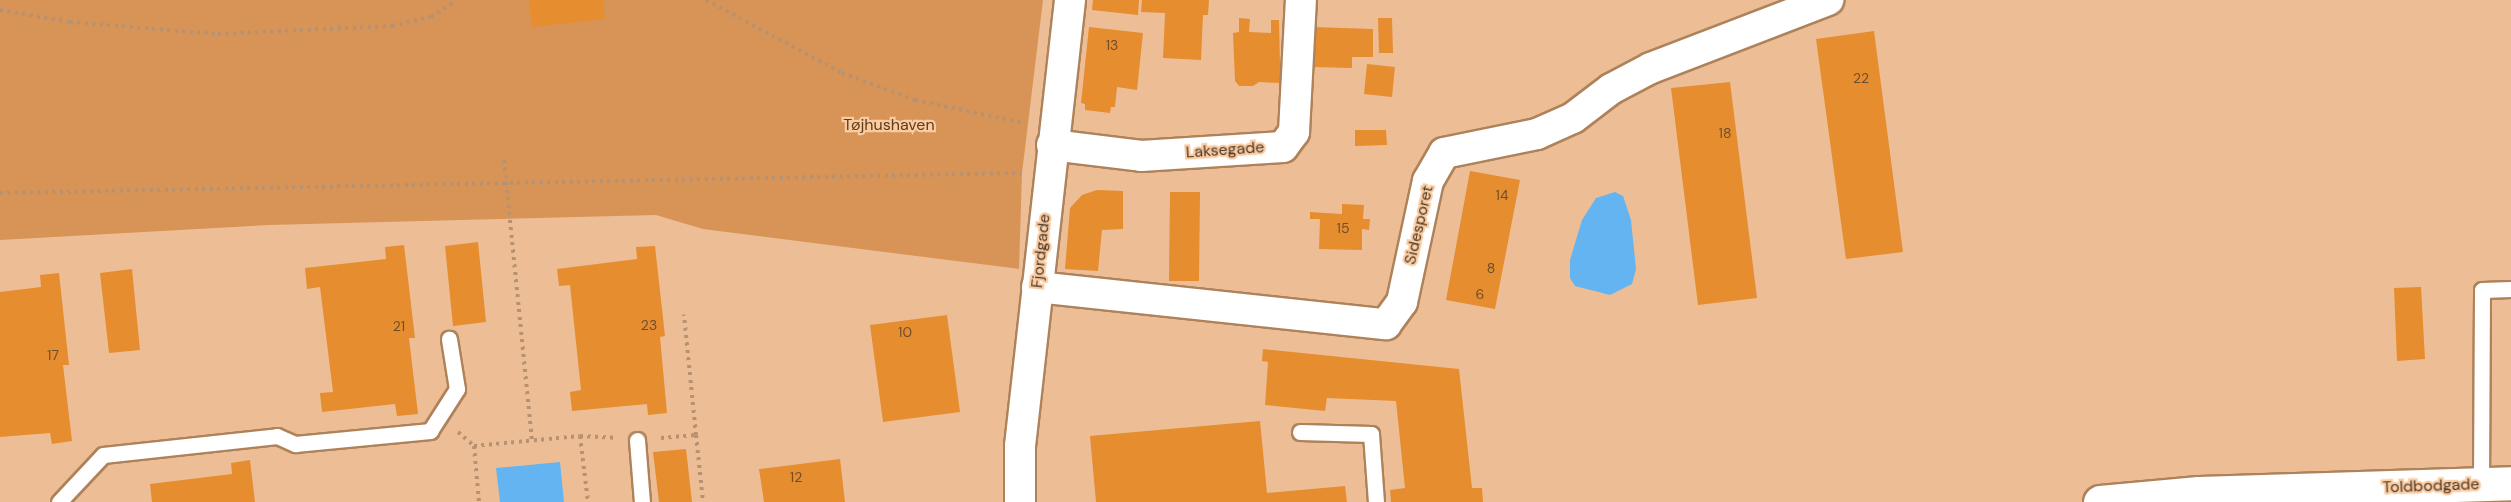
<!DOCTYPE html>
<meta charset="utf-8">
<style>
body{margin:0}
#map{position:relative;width:2511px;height:502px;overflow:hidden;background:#edbe95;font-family:"DM Sans",sans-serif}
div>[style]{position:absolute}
.green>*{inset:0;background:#d79456}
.water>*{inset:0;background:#63b4f0}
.building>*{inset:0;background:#e58d2f}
.path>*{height:4px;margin-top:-2px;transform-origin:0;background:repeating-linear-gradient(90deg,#b79271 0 3px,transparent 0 7.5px)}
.roads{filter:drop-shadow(2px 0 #ae825a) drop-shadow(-2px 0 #ae825a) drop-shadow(0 2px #ae825a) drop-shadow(0 -2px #ae825a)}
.lane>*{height:15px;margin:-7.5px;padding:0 7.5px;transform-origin:7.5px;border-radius:7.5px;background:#fff}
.street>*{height:30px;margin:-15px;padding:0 15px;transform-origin:15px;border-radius:15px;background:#fff}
.secondary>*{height:33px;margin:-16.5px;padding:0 16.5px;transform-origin:16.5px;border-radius:16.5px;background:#fff}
span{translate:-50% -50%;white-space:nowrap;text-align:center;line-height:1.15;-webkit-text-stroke:4.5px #facba1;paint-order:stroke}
.number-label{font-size:14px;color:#724d2a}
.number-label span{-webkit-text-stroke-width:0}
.park-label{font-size:16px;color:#5f3b17}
.street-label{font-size:16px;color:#4b3828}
</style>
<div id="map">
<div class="green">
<div style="clip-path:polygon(0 0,1043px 0,1022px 173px,1019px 269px,703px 229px,656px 215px,269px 225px,0 240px)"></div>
</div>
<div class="water">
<div style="clip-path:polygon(1615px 192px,1623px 196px,1631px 220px,1636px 269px,1632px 284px,1610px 295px,1575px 286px,1570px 278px,1570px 260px,1582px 220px,1596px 198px)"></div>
<div style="clip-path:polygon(560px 462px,564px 502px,500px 502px,496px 468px)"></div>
</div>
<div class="building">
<div style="clip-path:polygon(529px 0,603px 0,605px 19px,532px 27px)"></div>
<div style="clip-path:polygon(1093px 0,1139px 0,1138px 15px,1092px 10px)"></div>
<div style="clip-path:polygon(1142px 0,1209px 0,1208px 15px,1203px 15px,1201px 60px,1163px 58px,1165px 13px,1141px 12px)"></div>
<div style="clip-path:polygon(1239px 18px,1250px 19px,1249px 32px,1271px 33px,1271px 20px,1279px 20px,1280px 64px,1283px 65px,1279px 83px,1259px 82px,1253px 86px,1239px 86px,1235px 81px,1233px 33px,1239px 32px)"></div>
<div style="clip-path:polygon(1378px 18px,1392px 18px,1393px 53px,1379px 53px)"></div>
<div style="clip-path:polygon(1089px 27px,1143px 33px,1137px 90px,1117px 87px,1115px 107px,1111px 107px,1110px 113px,1085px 110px,1085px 104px,1081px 103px)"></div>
<div style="clip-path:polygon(1312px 27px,1373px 29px,1373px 57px,1352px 57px,1352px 68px,1311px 67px)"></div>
<div style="clip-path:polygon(1874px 31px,1903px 252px,1846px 259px,1816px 39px)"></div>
<div style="clip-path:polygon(1367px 64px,1395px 67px,1392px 97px,1364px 94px)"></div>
<div style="clip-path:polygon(1730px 82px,1757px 298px,1698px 305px,1671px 88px)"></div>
<div style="clip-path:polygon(1355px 130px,1386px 130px,1387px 145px,1355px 146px)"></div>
<div style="clip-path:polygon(1470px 171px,1520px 180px,1495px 309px,1446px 300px)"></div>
<div style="clip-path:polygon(1097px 190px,1123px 191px,1123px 229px,1102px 230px,1098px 271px,1065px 269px,1070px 208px,1082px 195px)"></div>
<div style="clip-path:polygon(1170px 192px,1200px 192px,1199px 281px,1169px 281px)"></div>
<div style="clip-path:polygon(1342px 204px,1364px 205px,1363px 219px,1370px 219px,1369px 230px,1362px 229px,1362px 250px,1319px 249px,1320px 219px,1310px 219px,1310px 212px,1342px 214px)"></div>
<div style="clip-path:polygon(478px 242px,486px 322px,453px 326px,445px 246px)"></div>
<div style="clip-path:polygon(404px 245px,415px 338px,409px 338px,418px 414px,397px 416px,395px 404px,322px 412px,320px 393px,333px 392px,320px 287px,307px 289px,305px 268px,386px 259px,385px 247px)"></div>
<div style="clip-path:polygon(655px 246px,665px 336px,660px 337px,667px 413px,648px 415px,647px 404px,572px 411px,570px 392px,581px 390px,570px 285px,559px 286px,557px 269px,637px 259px,636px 247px)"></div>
<div style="clip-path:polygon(132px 269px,140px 350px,109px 353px,100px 273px)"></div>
<div style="clip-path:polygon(59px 273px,69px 365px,63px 365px,72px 441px,52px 444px,50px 433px,0 437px,0 292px,41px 287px,40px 275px)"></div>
<div style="clip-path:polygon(2421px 287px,2425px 359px,2397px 361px,2394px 288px)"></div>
<div style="clip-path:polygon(947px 315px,960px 412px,883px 422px,870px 325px)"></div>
<div style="clip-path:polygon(1263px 349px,1459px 369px,1472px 488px,1482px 488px,1483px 502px,1391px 502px,1390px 490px,1405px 488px,1396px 401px,1327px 398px,1325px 411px,1265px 405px,1268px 362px,1262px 361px)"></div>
<div style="clip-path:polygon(1260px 421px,1267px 493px,1345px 486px,1347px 502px,1096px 502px,1090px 436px)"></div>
<div style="clip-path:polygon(686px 449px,692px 502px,659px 502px,653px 452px)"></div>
<div style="clip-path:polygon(840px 459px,845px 502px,764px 502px,759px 469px)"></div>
<div style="clip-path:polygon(250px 460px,255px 502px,152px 502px,150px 484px,232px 474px,231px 463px)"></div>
</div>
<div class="path">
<div style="left:706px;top:0;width:154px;rotate:28.2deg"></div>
<div style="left:842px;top:73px;width:78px;rotate:20.3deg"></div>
<div style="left:915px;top:100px;width:111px;rotate:11.9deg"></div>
<div style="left:0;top:10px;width:71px;rotate:9.7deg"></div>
<div style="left:70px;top:22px;width:148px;rotate:4.6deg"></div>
<div style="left:218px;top:34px;width:174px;rotate:-2.6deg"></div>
<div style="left:392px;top:26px;width:40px;rotate:-13deg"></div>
<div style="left:431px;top:17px;width:30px;rotate:-34deg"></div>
<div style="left:504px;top:160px;width:281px;rotate:84.3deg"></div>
<div style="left:0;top:193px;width:1021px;rotate:-1.12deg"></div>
<div style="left:458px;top:432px;width:21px;rotate:41deg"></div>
<div style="left:474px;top:446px;width:56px;rotate:84.9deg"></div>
<div style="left:696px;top:435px;width:67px;rotate:84deg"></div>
<div style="left:580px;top:436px;width:66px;rotate:83.1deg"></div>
<div style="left:661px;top:438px;width:35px;rotate:-5deg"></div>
<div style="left:696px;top:435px;width:121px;rotate:-95.7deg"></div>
<div style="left:474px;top:446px;width:106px;rotate:-5.4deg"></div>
<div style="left:580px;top:436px;width:35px;rotate:3deg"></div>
</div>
<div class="roads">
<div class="lane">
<div style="left:1300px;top:432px;width:71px;rotate:1.6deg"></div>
<div style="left:1371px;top:434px;width:68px;rotate:85.8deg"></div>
<div style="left:637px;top:440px;width:62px;rotate:85.4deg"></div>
<div style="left:2481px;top:484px;width:194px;rotate:-89.7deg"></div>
<div style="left:2482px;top:290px;width:29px;rotate:-2deg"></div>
<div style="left:59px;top:502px;width:64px;rotate:-46.9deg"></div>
<div style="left:103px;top:455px;width:175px;rotate:-6.2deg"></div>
<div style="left:277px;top:436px;width:20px;rotate:24deg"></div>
<div style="left:295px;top:444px;width:136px;rotate:-5.5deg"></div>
<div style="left:430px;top:431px;width:50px;rotate:-57.3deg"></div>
<div style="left:457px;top:389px;width:51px;rotate:-99.1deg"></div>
</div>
<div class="street">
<div style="left:1052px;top:145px;width:90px;rotate:7deg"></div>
<div style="left:1141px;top:156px;width:142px;rotate:-3.6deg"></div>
<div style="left:1283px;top:147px;width:19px;rotate:-54deg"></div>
<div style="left:1294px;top:132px;width:132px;rotate:-87deg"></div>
<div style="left:1037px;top:287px;width:351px;rotate:6.1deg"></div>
<div style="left:1386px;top:324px;width:27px;rotate:-54deg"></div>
<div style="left:1402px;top:302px;width:124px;rotate:-77.9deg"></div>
<div style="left:1428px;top:181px;width:32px;rotate:-60deg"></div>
<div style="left:1444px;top:153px;width:95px;rotate:-11.5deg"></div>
<div style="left:1537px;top:134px;width:39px;rotate:-24deg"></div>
<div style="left:1573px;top:118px;width:48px;rotate:-37.3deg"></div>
<div style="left:1611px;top:89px;width:45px;rotate:-27.7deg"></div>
<div style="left:1651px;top:68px;width:190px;rotate:-21deg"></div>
<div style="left:1020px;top:502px;width:56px;rotate:-90deg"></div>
<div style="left:1020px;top:446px;width:449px;rotate:-83.6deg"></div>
</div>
<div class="secondary">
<div style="left:2100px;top:502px;width:99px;rotate:-5.2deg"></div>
<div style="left:2199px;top:493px;width:312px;rotate:-1.8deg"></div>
</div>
</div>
<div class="number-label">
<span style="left:1112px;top:45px">13</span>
<span style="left:1861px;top:78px">22</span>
<span style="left:1725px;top:133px">18</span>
<span style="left:1502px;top:195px">14</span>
<span style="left:1343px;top:228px">15</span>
<span style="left:1491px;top:268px">8</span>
<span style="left:1480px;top:294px">6</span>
<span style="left:649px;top:325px">23</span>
<span style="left:399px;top:326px">21</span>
<span style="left:905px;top:332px">10</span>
<span style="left:53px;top:355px">17</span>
<span style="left:796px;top:477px">12</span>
</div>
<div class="park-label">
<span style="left:889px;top:125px">Tøjhushaven</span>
</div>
<div class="street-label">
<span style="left:1225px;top:150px;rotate:-4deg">Laksegade</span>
<span style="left:1419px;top:225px;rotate:-77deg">Sidesporet</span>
<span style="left:1041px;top:251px;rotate:-84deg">Fjordgade</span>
<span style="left:2431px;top:486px;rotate:-2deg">Toldbodgade</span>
</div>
</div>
